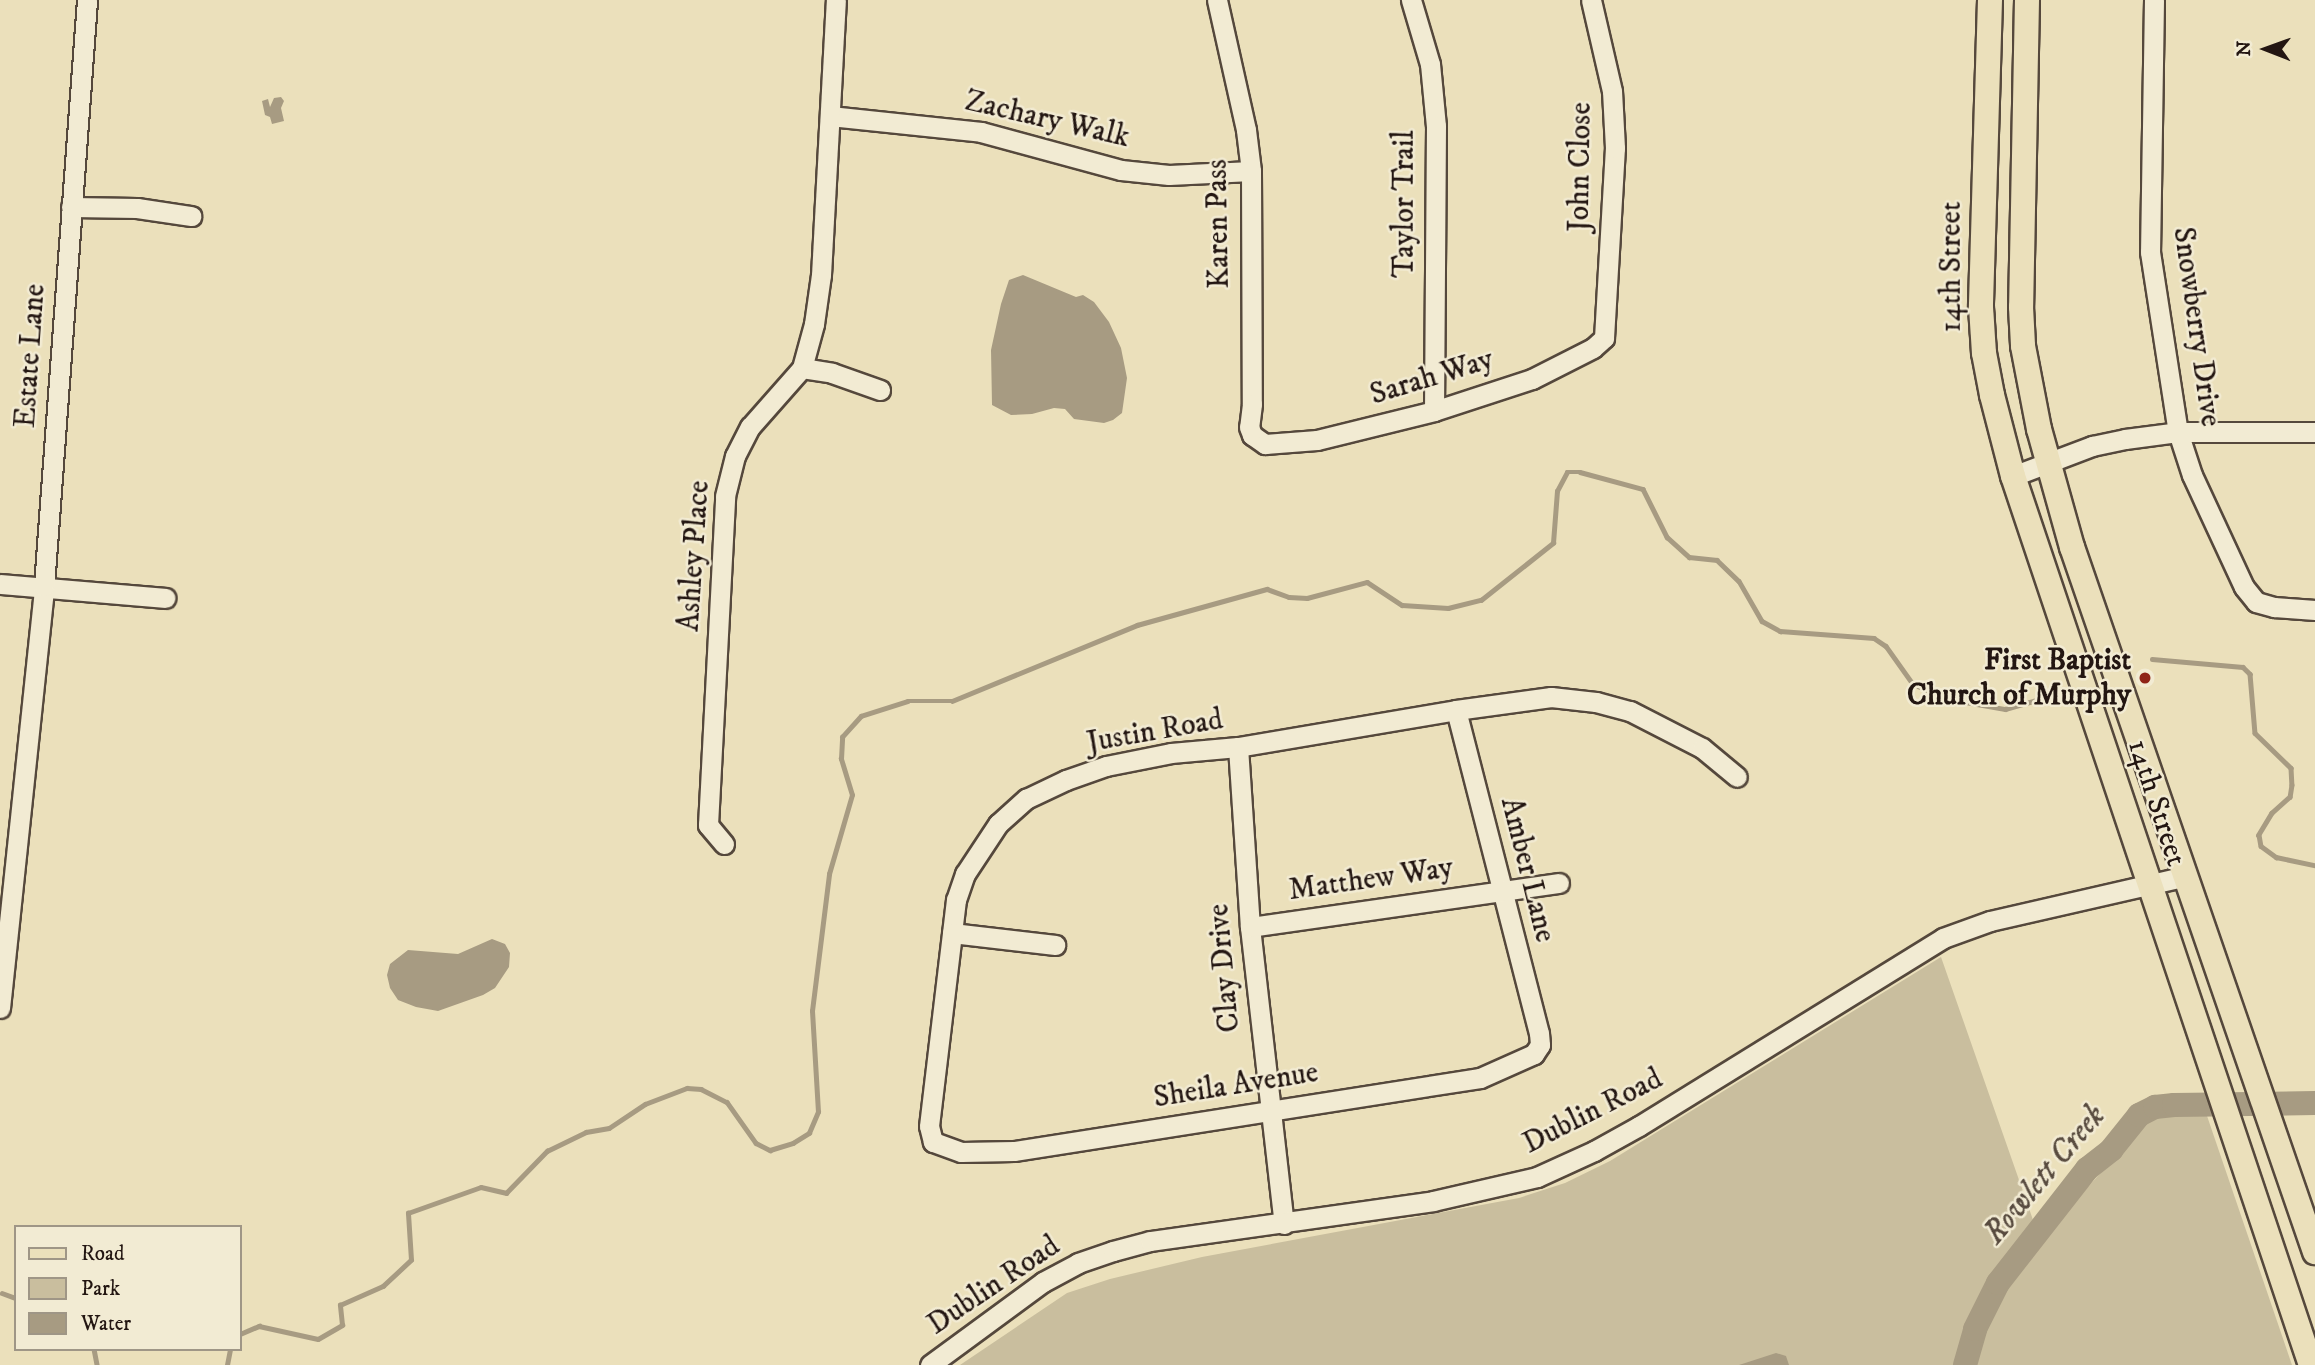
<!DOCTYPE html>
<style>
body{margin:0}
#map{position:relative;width:2315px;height:1365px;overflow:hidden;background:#ebe0bb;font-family:"IM FELL DW Pica",serif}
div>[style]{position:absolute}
.green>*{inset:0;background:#c9be9e}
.water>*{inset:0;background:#a79b82}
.stream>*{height:4.5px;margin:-2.25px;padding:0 2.25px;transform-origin:2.25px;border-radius:2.25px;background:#a79b82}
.river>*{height:24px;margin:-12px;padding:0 12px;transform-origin:12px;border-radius:12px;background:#a79b82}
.roads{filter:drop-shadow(2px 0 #55483c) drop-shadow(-2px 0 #55483c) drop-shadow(0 2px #55483c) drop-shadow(0 -2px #55483c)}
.minor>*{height:19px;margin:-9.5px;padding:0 9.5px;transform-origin:9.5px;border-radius:9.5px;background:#f2ebd3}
.major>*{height:24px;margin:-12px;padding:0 12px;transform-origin:12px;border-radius:12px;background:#ebe0bb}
.dots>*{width:19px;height:19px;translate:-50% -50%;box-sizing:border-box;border:4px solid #f2ebd3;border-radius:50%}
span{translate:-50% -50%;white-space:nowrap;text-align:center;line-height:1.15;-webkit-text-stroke:5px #f2ebd3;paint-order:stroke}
.street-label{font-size:30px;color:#231612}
.poi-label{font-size:30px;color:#231612;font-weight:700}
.right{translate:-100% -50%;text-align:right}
.water-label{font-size:32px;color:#584b3f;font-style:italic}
.legend{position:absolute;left:14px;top:1225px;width:228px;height:126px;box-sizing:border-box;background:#f2ebd3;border:2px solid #9f9686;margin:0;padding:9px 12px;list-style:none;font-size:21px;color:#231612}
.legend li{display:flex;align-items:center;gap:14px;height:35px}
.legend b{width:35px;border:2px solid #9f9686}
.north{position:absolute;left:2231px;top:14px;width:70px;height:70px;-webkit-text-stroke:5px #f2ebd3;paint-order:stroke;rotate:271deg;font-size:19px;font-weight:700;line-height:28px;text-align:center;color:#231612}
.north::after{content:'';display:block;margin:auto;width:24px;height:32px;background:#231612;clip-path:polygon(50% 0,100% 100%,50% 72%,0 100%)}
</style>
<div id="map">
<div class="green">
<div style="clip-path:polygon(1941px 957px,2040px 1240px,2152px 1116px,2205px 1110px,2292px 1365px,960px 1365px,1067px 1293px,1110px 1279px,1202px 1257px,1519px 1198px,1565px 1183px,1610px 1161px)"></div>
</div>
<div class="water">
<div style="clip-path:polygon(281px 97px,284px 101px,281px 108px,284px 121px,272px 124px,270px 117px,265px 115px,262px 101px,268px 99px,270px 107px,274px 98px)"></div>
<div style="clip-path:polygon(1023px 275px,1076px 297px,1083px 295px,1094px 302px,1109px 322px,1121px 348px,1127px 378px,1122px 413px,1113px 420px,1104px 423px,1074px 419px,1065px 409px,1054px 408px,1032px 414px,1011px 415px,992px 405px,991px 350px,1001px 304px,1009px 280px)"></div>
<div style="clip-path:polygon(492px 939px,505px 944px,510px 953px,509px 967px,495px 988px,483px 995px,438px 1011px,416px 1007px,398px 1000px,390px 988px,387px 975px,390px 964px,408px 950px,458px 954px)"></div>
<div style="clip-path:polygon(1776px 1353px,1786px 1356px,1789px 1365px,1739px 1365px)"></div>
</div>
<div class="stream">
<div style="left:2152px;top:659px;width:91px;rotate:5deg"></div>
<div style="left:2243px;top:667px;width:10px;rotate:45deg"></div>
<div style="left:2250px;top:674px;width:59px;rotate:85.2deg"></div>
<div style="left:2255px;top:733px;width:50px;rotate:44.2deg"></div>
<div style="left:2291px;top:768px;width:17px;rotate:87deg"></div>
<div style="left:2292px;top:785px;width:12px;rotate:99deg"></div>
<div style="left:2290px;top:797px;width:24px;rotate:138deg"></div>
<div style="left:2272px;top:813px;width:26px;rotate:121deg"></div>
<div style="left:2259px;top:835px;width:11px;rotate:80deg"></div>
<div style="left:2261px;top:846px;width:19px;rotate:36deg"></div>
<div style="left:2276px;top:857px;width:40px;rotate:12deg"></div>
<div style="left:2px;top:1293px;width:15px;rotate:20deg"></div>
<div style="left:240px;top:1334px;width:21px;rotate:-23deg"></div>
<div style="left:259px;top:1326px;width:60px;rotate:12.4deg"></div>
<div style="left:318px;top:1339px;width:28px;rotate:-30deg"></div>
<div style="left:342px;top:1325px;width:20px;rotate:-96deg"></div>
<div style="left:340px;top:1305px;width:47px;rotate:-23.8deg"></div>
<div style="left:383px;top:1286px;width:38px;rotate:-43deg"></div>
<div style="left:411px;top:1260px;width:47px;rotate:-93.7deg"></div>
<div style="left:408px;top:1213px;width:77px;rotate:-19.6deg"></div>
<div style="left:481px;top:1187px;width:26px;rotate:13deg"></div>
<div style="left:506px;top:1193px;width:59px;rotate:-45.7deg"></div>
<div style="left:547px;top:1151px;width:43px;rotate:-26deg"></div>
<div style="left:586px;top:1132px;width:23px;rotate:-10deg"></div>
<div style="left:609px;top:1128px;width:43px;rotate:-33.7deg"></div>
<div style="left:645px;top:1104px;width:45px;rotate:-20.9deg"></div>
<div style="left:687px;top:1088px;width:14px;rotate:4deg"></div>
<div style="left:701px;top:1089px;width:29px;rotate:27deg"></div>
<div style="left:727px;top:1102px;width:50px;rotate:54.7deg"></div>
<div style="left:756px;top:1143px;width:16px;rotate:27deg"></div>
<div style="left:770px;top:1150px;width:24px;rotate:-17deg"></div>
<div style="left:793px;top:1143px;width:19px;rotate:-32deg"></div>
<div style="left:809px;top:1133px;width:23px;rotate:-67deg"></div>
<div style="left:818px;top:1112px;width:101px;rotate:-93.4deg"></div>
<div style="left:812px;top:1011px;width:138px;rotate:-82.9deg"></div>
<div style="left:829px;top:874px;width:82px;rotate:-73.8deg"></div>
<div style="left:852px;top:795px;width:38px;rotate:-107deg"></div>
<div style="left:841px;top:759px;width:22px;rotate:-87deg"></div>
<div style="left:842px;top:737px;width:28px;rotate:-48deg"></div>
<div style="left:861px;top:716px;width:49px;rotate:-17.7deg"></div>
<div style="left:908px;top:701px;width:44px"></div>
<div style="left:952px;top:701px;width:200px;rotate:-22.3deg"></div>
<div style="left:1137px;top:625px;width:135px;rotate:-15.5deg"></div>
<div style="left:1267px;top:589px;width:23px;rotate:20deg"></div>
<div style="left:1289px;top:597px;width:18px;rotate:3deg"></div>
<div style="left:1307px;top:598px;width:62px;rotate:-14.9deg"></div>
<div style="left:1367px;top:582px;width:42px;rotate:33.3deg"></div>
<div style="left:1402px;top:605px;width:46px;rotate:3.7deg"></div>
<div style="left:1448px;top:608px;width:34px;rotate:-14deg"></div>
<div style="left:1481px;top:600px;width:92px;rotate:-38.4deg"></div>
<div style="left:1553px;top:543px;width:52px;rotate:-85.6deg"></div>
<div style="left:1557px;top:491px;width:21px;rotate:-62deg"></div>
<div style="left:1567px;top:472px;width:13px"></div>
<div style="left:1580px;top:472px;width:65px;rotate:15.1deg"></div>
<div style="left:1643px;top:489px;width:54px;rotate:63.4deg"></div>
<div style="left:1667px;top:537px;width:30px;rotate:42deg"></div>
<div style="left:1689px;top:557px;width:28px;rotate:6deg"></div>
<div style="left:1717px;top:560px;width:30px;rotate:44deg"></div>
<div style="left:1739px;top:581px;width:46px;rotate:60.1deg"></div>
<div style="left:1762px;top:621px;width:21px;rotate:29deg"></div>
<div style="left:1780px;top:631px;width:94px;rotate:4.3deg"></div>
<div style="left:1874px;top:638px;width:14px;rotate:34deg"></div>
<div style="left:1886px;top:646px;width:47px;rotate:54.6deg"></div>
<div style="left:1913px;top:684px;width:38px;rotate:23deg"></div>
<div style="left:1948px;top:699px;width:58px;rotate:10deg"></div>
<div style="left:2005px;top:709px;width:41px;rotate:-15.8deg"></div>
<div style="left:94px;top:1349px;width:16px;rotate:79deg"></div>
<div style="left:227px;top:1365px;width:16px;rotate:-79deg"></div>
</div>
<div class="river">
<div style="left:1965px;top:1365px;width:37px;rotate:-74deg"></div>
<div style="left:1975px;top:1329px;width:51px;rotate:-63.4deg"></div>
<div style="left:1998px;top:1283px;width:145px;rotate:-52deg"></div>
<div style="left:2087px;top:1169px;width:31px;rotate:-38deg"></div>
<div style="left:2111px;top:1150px;width:45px;rotate:-51.3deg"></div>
<div style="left:2139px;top:1115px;width:18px;rotate:-27deg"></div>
<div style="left:2155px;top:1107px;width:19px;rotate:-6deg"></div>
<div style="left:2174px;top:1105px;width:141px;rotate:-0.8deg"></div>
</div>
<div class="roads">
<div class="minor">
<div style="left:1217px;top:0;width:133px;rotate:77.4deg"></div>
<div style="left:1246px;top:130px;width:41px;rotate:83deg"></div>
<div style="left:1251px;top:171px;width:233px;rotate:89.8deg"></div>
<div style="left:1252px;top:404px;width:23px;rotate:97deg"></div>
<div style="left:1249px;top:427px;width:9px;rotate:69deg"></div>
<div style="left:1252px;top:435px;width:16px;rotate:35deg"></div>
<div style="left:1265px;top:444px;width:52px;rotate:-4.4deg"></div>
<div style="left:1317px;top:440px;width:121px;rotate:-13.9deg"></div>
<div style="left:1434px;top:411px;width:103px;rotate:-18.1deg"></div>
<div style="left:1532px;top:379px;width:68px;rotate:-26.9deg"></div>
<div style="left:1593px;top:348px;width:15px;rotate:-42deg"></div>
<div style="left:1604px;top:338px;width:190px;rotate:-86.7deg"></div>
<div style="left:1615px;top:148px;width:57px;rotate:-93deg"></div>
<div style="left:1612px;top:91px;width:93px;rotate:-103deg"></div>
<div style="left:1411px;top:0;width:67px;rotate:73.5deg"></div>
<div style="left:1430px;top:64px;width:62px;rotate:84.5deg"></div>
<div style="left:1436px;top:126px;width:285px;rotate:90.4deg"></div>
<div style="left:2154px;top:0;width:252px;rotate:90.9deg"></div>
<div style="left:2150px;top:252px;width:182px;rotate:81.2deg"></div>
<div style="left:2178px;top:432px;width:45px;rotate:72deg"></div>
<div style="left:2192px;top:475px;width:123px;rotate:65.1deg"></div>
<div style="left:2244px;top:587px;width:19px;rotate:51deg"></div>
<div style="left:2256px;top:602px;width:19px;rotate:16deg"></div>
<div style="left:2274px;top:607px;width:41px;rotate:4.2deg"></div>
<div style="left:830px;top:116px;width:152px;rotate:6deg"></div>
<div style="left:981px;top:132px;width:145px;rotate:15.2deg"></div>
<div style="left:1121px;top:170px;width:48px;rotate:5.9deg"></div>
<div style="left:1169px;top:175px;width:82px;rotate:-2.8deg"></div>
<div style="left:71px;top:207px;width:66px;rotate:0.9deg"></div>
<div style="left:137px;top:208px;width:55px;rotate:8.4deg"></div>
<div style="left:802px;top:368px;width:30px;rotate:9deg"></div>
<div style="left:832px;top:373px;width:51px;rotate:19.5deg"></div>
<div style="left:2013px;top:476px;width:85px;rotate:-20.8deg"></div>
<div style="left:2092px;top:446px;width:34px;rotate:-12deg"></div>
<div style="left:2125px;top:439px;width:53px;rotate:-7.5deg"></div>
<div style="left:2178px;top:432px;width:137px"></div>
<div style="left:0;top:584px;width:166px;rotate:4.8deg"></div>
<div style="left:1456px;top:710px;width:333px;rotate:75.6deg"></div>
<div style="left:1539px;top:1033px;width:12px;rotate:85deg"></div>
<div style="left:1540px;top:1045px;width:11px;rotate:124deg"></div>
<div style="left:1534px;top:1054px;width:59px;rotate:156deg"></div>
<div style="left:1480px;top:1078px;width:472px;rotate:171.1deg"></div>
<div style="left:1014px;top:1151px;width:53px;rotate:178.9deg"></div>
<div style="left:961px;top:1152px;width:30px;rotate:-160deg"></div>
<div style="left:933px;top:1142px;width:16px;rotate:-104deg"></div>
<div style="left:929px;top:1126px;width:228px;rotate:-83.2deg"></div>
<div style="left:956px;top:900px;width:28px;rotate:-71deg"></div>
<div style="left:965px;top:874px;width:60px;rotate:-56.6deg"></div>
<div style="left:998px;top:824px;width:38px;rotate:-42deg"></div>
<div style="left:1026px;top:799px;width:44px;rotate:-25.4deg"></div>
<div style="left:1066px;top:780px;width:42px;rotate:-19.3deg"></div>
<div style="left:1106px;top:766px;width:66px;rotate:-11.3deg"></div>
<div style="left:1171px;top:753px;width:67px;rotate:-5.1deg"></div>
<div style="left:1238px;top:747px;width:221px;rotate:-9.6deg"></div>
<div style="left:1456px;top:710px;width:96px;rotate:-7.8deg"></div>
<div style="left:1551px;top:697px;width:45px;rotate:6.3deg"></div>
<div style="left:1596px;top:702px;width:35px;rotate:15deg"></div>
<div style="left:1630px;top:711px;width:81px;rotate:27.2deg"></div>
<div style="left:1702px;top:748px;width:45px;rotate:39.6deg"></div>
<div style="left:1238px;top:747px;width:180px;rotate:86.2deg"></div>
<div style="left:1250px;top:927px;width:299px;rotate:83.5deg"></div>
<div style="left:724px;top:844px;width:25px;rotate:-130deg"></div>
<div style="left:708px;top:825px;width:329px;rotate:-87deg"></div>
<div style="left:725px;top:496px;width:41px;rotate:-76deg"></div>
<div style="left:735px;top:456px;width:33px;rotate:-63deg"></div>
<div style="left:750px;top:427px;width:79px;rotate:-48.6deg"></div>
<div style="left:802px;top:368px;width:46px;rotate:-74.7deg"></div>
<div style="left:814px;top:324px;width:49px;rotate:-81.9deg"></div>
<div style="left:821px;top:275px;width:275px;rotate:-86.9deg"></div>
<div style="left:1250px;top:927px;width:312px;rotate:-8.1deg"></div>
<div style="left:952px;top:933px;width:104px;rotate:6.6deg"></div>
<div style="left:0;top:1008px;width:424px;rotate:-84deg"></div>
<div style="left:44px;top:586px;width:588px;rotate:-85.8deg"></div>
<div style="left:930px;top:1365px;width:140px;rotate:-36.3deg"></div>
<div style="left:1043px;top:1282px;width:40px;rotate:-28deg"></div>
<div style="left:1078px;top:1263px;width:37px;rotate:-19deg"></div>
<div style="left:1113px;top:1251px;width:38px;rotate:-15deg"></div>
<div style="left:1150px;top:1241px;width:286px;rotate:-8deg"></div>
<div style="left:1433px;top:1201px;width:107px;rotate:-13deg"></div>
<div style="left:1537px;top:1177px;width:63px;rotate:-24.5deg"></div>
<div style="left:1594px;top:1151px;width:51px;rotate:-29.1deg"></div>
<div style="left:1639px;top:1126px;width:357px;rotate:-31.7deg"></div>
<div style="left:1943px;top:938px;width:50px;rotate:-19.9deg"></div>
<div style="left:1990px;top:921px;width:201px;rotate:-12.9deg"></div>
</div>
<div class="major">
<div style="left:1990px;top:0;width:307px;rotate:91.7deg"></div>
<div style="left:1981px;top:307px;width:46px;rotate:86.3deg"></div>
<div style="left:1984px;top:353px;width:43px;rotate:79.2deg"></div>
<div style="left:1992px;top:395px;width:84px;rotate:75.5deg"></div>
<div style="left:2013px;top:476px;width:938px;rotate:71.47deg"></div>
<div style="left:2027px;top:0;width:307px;rotate:91.1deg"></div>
<div style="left:2021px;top:307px;width:39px;rotate:87deg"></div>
<div style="left:2023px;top:346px;width:85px;rotate:79.1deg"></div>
<div style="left:2039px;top:429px;width:123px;rotate:74.4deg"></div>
<div style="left:2072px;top:547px;width:746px;rotate:70.98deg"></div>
</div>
</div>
<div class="dots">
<div style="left:2145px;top:678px;background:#8f2418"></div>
</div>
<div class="street-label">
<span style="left:1047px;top:120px;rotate:13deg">Zachary Walk</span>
<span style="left:1581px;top:167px;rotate:-89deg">John Close</span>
<span style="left:1405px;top:204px;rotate:-90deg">Taylor Trail</span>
<span style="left:1219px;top:224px;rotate:-91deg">Karen Pass</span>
<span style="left:1952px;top:267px;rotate:-90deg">14th Street</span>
<span style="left:2196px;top:327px;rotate:82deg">Snowberry Drive</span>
<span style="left:31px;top:356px;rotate:-86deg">Estate Lane</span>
<span style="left:1432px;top:378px;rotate:-17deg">Sarah Way</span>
<span style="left:695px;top:556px;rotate:-86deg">Ashley Place</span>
<span style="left:1155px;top:732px;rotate:-10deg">Justin Road</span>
<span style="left:2156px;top:803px;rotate:72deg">14th Street</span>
<span style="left:1527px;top:870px;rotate:76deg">Amber Lane</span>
<span style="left:1371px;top:880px;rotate:-8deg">Matthew Way</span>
<span style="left:1225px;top:968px;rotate:-95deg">Clay Drive</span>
<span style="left:1236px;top:1086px;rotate:-9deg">Sheila Avenue</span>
<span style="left:1593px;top:1112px;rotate:-27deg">Dublin Road</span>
<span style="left:994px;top:1286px;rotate:-34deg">Dublin Road</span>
</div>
<div class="poi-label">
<span class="right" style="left:2131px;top:678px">First Baptist<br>Church of Murphy</span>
</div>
<div class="water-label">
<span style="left:2045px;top:1175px;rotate:-50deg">Rowlett Creek</span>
</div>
<ul class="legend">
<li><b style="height:9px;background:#ebe0bb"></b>Road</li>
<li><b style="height:19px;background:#c9be9e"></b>Park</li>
<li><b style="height:19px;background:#a79b82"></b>Water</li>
</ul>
<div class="north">N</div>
</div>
